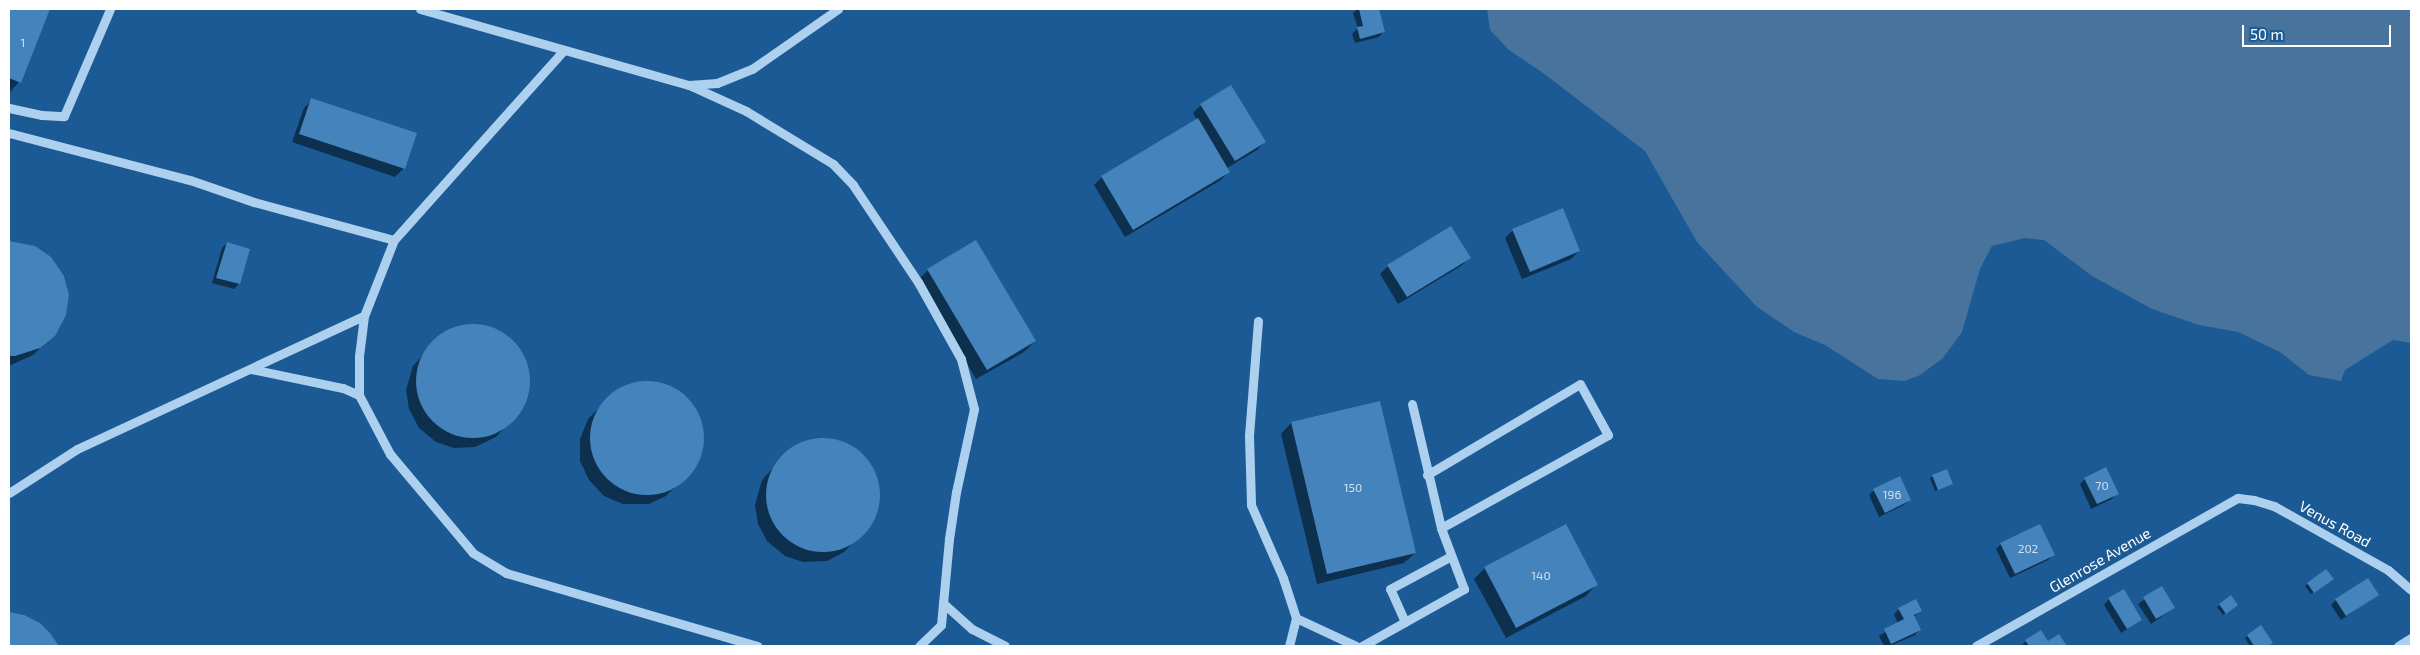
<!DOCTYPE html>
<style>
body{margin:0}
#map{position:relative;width:2420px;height:655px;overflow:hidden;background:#1b5a94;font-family:"Exo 2",sans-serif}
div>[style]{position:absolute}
.water>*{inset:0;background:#47739c}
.shadow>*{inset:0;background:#0007}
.building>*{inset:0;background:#4483bb}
.round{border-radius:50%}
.minor>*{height:9px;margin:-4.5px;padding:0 4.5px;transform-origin:4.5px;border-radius:4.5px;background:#add0ef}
span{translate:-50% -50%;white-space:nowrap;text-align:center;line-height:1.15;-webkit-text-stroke:5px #1b5a94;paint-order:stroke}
.number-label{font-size:12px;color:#d0e0ee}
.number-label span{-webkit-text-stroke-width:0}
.street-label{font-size:15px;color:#fff}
.frame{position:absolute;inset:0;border:10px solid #fff;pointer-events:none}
.scale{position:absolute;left:2242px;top:25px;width:149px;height:22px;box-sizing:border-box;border:2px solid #fff;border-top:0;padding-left:6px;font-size:15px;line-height:18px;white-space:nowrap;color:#fff;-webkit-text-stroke:4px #1b5a94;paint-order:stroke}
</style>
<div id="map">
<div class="water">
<div style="clip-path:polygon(1487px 9px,2411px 9px,2411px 343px,2393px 340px,2345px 370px,2341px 381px,2309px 375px,2280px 352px,2238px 332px,2199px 325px,2152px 309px,2092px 276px,2044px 240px,2025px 238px,1992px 246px,1980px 269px,1962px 332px,1943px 358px,1920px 375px,1905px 381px,1878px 379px,1825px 345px,1794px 332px,1756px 306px,1697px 242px,1645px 151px,1543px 73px,1509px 50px,1490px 30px)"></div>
</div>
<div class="shadow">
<div style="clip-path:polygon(9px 9px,49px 9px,19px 82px,9px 93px)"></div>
<div style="clip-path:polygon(1358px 9px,1377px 9px,1384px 31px,1379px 37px,1355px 43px,1352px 34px,1358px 28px,1353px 13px)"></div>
<div style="clip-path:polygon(312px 100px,415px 134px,403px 169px,395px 177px,292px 142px,304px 108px)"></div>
<div style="clip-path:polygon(1201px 105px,1265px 141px,1257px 150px,1227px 168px,1229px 171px,1221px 180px,1125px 237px,1094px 185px,1102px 177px,1197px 120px,1193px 113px)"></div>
<div style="clip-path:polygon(1513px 230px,1579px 251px,1571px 259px,1522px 279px,1505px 238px)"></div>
<div style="clip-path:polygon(227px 243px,249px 249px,239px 284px,234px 289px,212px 283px,222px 248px)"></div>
<div style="clip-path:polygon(9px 244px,25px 244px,41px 251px,57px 266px,66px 285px,59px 329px,33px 355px,11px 365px,9px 365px)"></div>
<div style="clip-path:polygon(1469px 258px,1461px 266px,1398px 304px,1380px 274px,1388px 266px)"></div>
<div style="clip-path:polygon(928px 270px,1035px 341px,1024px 352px,976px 379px,918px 280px)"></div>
<div style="clip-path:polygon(476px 325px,498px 331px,517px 345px,527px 364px,529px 385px,524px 406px,496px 437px,475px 447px,454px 448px,436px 442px,419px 428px,409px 409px,406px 390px,413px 366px,439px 337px,456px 328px)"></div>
<div style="clip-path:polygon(635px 383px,655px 383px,675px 390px,692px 406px,702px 427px,702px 448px,694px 468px,666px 496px,649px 504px,623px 504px,604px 496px,589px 480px,580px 461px,580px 439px,588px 419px,617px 390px)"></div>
<div style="clip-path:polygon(1379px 403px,1415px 553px,1404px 563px,1317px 584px,1281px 434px,1291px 423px)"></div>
<div style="clip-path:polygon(825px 439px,848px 445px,866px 460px,877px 480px,878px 506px,871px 524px,844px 552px,827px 561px,803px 562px,785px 556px,767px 541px,758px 524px,755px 505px,762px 480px,789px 451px,806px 442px)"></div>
<div style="clip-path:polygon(1933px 476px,1951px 484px,1935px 491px,1930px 478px)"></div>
<div style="clip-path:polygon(2085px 479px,2117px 493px,2112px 499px,2091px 509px,2080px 484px)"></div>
<div style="clip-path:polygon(1874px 490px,1909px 500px,1904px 505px,1879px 517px,1869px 495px)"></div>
<div style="clip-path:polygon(2001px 544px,2053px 555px,2048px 560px,2010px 578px,1996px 549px)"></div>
<div style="clip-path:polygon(1485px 568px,1596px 585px,1586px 596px,1506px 638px,1474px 579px)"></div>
<div style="clip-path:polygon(2326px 570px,2330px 581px,2311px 594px,2305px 586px)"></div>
<div style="clip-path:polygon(2161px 588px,2174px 608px,2151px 624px,2138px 604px)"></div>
<div style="clip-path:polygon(2377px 595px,2341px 620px,2331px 605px,2336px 600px)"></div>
<div style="clip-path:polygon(2109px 599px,2141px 620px,2121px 633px,2104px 605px)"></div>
<div style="clip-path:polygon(2220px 605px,2234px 607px,2223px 615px,2217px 607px)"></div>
<div style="clip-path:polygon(1899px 609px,1920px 611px,1914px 617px,1920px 629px,1915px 635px,1890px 646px,1884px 646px,1879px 636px,1898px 624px,1894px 614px)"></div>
<div style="clip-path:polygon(9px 614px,24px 616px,55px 642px,57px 646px,9px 646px)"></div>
<div style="clip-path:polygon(2059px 636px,2065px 646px,2021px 646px,2026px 641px,2048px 643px)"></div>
<div style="clip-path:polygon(2247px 636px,2269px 645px,2250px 646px,2245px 638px)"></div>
</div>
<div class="building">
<div style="clip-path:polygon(9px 9px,50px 9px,21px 83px,9px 78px)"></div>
<div style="clip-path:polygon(1359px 9px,1379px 9px,1385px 32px,1360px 39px,1357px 27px,1363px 26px)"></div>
<div style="clip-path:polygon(1231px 85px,1266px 142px,1235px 161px,1200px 104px)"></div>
<div style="clip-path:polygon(311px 98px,417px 133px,405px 169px,299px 134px)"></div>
<div style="clip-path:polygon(1198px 118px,1230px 172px,1133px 230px,1101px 176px)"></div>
<div style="clip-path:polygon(1563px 208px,1580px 251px,1530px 272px,1512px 229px)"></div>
<div style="clip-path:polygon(1451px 226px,1471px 258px,1407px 297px,1387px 265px)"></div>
<div style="clip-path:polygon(976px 240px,1036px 341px,987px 370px,927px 269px)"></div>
<div style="clip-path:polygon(9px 241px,35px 246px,51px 257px,64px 276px,69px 295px,66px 315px,55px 336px,40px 348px,15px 356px,9px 356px)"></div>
<div style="clip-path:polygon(227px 242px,250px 249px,240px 284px,216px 278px)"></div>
<div class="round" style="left:416px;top:324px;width:114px;height:114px"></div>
<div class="round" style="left:590px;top:381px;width:114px;height:114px"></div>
<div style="clip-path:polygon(1380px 401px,1416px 553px,1327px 574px,1291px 422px)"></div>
<div class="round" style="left:766px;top:438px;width:114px;height:114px"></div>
<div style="clip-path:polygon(2106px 467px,2119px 494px,2097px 504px,2084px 478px)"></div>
<div style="clip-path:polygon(1947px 469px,1953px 484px,1938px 490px,1932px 475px)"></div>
<div style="clip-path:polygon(1900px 476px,1911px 500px,1885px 513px,1873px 489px)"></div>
<div style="clip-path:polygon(1566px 524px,1598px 585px,1516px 628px,1484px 567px)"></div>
<div style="clip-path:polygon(2040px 524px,2055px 555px,2015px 574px,2000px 543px)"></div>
<div style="clip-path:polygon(2326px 569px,2334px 579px,2314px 593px,2307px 583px)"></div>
<div style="clip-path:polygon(2368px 578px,2379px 595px,2346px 616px,2335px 599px)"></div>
<div style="clip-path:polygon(2162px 586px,2175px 608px,2156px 619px,2143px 597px)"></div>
<div style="clip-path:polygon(2124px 589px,2142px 620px,2127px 629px,2108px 598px)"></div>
<div style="clip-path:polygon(2231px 595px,2238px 605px,2226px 614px,2219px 604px)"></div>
<div style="clip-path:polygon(1916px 599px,1922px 611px,1914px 615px,1921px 630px,1891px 644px,1884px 629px,1904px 619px,1898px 608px)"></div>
<div style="clip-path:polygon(9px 612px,24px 615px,40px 623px,50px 633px,59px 646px,9px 646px)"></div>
<div style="clip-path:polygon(2261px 625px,2273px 643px,2267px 646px,2254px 646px,2247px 635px)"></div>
<div style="clip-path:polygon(2041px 630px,2048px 641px,2059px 634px,2067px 646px,2029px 646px,2025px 640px)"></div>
</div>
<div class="minor">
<div style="left:420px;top:9px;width:280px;rotate:15.8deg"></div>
<div style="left:689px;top:85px;width:28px;rotate:-4deg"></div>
<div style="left:717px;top:83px;width:38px;rotate:-22deg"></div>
<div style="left:752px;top:69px;width:105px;rotate:-34.9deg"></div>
<div style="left:689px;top:85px;width:63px;rotate:24.5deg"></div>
<div style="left:746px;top:111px;width:102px;rotate:31.3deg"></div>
<div style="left:833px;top:164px;width:29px;rotate:46deg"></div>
<div style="left:853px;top:185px;width:117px;rotate:56.2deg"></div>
<div style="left:918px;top:282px;width:88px;rotate:60.8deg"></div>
<div style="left:961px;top:359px;width:52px;rotate:75.4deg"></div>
<div style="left:974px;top:409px;width:85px;rotate:102.2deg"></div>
<div style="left:956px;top:492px;width:48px;rotate:98.5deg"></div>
<div style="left:949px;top:539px;width:86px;rotate:95.3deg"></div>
<div style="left:941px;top:625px;width:30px;rotate:136deg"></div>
<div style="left:9px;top:108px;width:34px;rotate:12deg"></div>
<div style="left:42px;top:115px;width:22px;rotate:3deg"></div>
<div style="left:64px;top:116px;width:116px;rotate:-66.7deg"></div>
<div style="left:9px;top:133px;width:187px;rotate:14.6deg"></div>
<div style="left:190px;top:180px;width:68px;rotate:19deg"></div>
<div style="left:254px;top:202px;width:145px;rotate:15.2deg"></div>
<div style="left:364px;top:316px;width:40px;rotate:97.1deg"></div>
<div style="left:359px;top:356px;width:39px;rotate:90deg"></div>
<div style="left:359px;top:395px;width:67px;rotate:62.3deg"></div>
<div style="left:390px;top:454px;width:129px;rotate:50deg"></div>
<div style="left:473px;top:553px;width:39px;rotate:31deg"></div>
<div style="left:506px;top:573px;width:262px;rotate:16.2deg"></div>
<div style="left:1258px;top:321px;width:115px;rotate:94.5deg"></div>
<div style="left:1249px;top:436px;width:69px;rotate:88.3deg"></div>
<div style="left:1251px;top:505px;width:80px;rotate:66.3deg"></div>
<div style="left:1283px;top:578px;width:42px;rotate:72deg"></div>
<div style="left:1296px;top:618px;width:29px;rotate:104deg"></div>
<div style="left:251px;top:369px;width:94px;rotate:11.7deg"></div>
<div style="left:343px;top:388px;width:17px;rotate:24deg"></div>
<div style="left:1412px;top:404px;width:127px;rotate:76.8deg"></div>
<div style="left:9px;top:493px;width:81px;rotate:-32.9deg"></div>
<div style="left:77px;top:449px;width:316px;rotate:-24.9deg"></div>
<div style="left:364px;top:316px;width:82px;rotate:-68.5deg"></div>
<div style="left:394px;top:240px;width:255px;rotate:-48.2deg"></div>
<div style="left:943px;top:603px;width:39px;rotate:42deg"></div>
<div style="left:972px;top:629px;width:37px;rotate:27deg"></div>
<div style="left:1296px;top:618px;width:66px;rotate:25deg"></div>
<div style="left:1405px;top:622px;width:36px;rotate:-114deg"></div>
<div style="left:1390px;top:589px;width:69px;rotate:-28.4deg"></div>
<div style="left:1362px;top:646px;width:117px;rotate:-29.2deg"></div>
<div style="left:1464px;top:589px;width:65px;rotate:-110.7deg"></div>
<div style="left:1441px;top:528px;width:191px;rotate:-29.1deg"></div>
<div style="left:1608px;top:435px;width:58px;rotate:-118.8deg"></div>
<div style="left:1580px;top:384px;width:178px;rotate:149.3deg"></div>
<div style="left:1976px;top:646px;width:301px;rotate:-29.5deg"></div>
<div style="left:2238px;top:498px;width:16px;rotate:7deg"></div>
<div style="left:2254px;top:500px;width:21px;rotate:17deg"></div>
<div style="left:2274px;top:506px;width:131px;rotate:29.3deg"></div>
<div style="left:2388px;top:570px;width:30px;rotate:41deg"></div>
<div style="left:2398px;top:646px;width:15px;rotate:-32deg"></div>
</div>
<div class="number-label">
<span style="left:23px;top:43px">1</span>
<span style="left:2102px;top:486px">70</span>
<span style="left:1353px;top:488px">150</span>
<span style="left:1892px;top:495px">196</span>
<span style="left:2028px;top:549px">202</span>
<span style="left:1541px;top:576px">140</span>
</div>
<div class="street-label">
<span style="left:2335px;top:524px;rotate:29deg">Venus Road</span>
<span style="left:2100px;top:560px;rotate:-30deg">Glenrose Avenue</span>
</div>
<div class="frame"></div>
<div class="scale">50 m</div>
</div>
